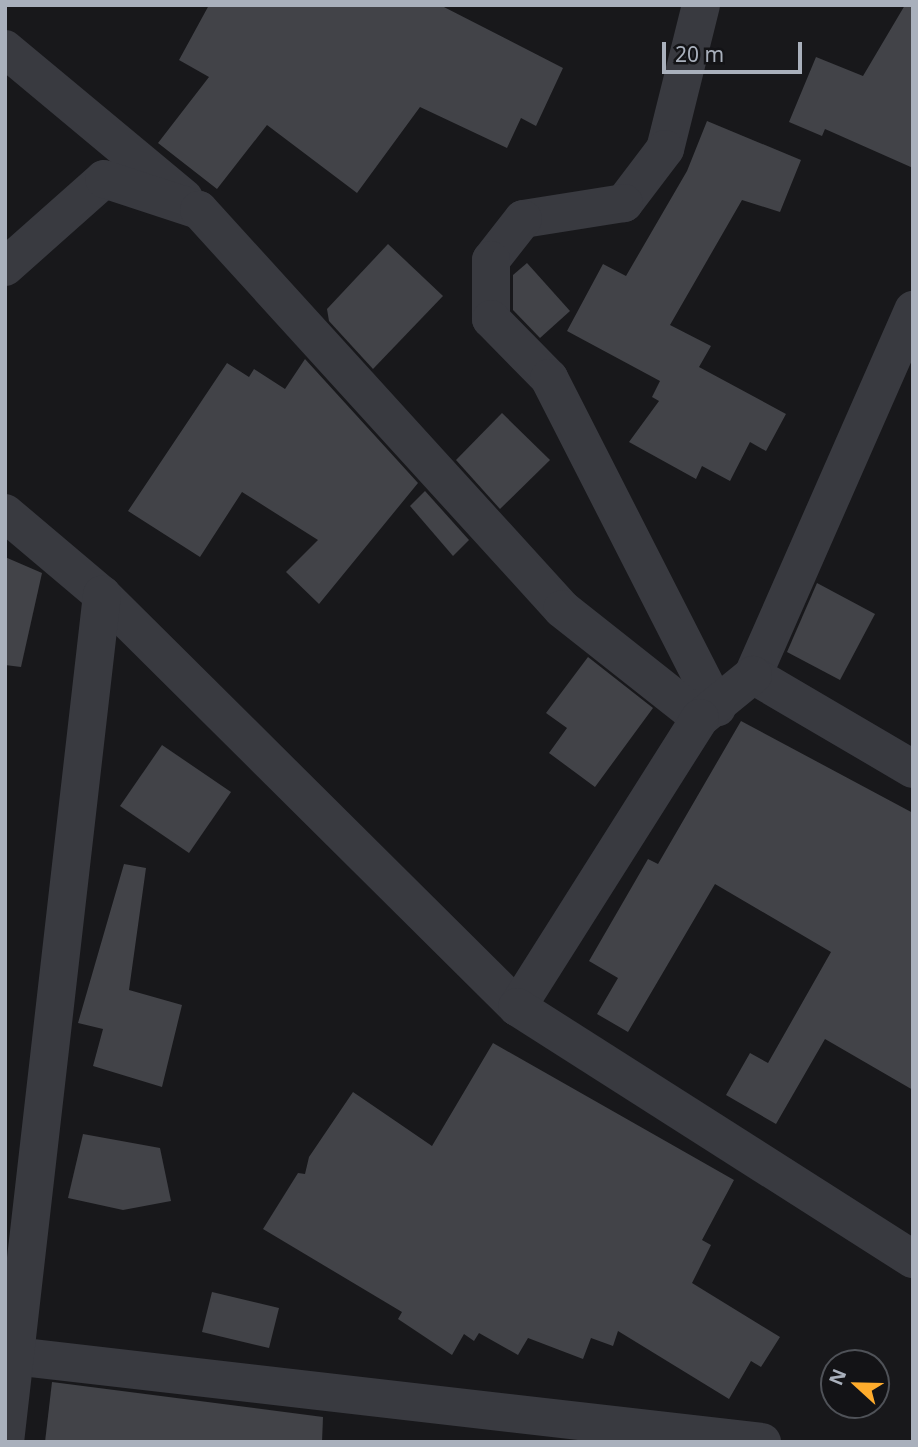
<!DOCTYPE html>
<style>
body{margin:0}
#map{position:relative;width:918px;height:1447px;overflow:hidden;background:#18181b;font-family:"Noto Sans",sans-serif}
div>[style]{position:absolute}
.building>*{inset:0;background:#424348}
.minor>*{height:38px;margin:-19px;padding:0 19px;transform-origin:19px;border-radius:19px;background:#393a40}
span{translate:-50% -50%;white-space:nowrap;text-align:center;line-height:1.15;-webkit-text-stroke:7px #131316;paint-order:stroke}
.frame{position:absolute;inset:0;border:7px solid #a9b0bc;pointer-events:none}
.north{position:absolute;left:820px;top:1349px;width:70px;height:70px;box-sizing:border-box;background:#131316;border:2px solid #4f5258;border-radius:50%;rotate:292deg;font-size:19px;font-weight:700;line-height:28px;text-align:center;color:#a9b0bc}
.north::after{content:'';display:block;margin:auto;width:24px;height:32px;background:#ffac2c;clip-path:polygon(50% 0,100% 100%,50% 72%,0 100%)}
.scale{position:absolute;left:662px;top:42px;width:140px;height:32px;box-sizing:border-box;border:4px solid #a9b0bc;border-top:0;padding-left:9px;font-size:21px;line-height:24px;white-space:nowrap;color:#a9b0bc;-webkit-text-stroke:5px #131316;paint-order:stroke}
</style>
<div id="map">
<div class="building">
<div style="clip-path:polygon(209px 5px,440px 5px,563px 68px,536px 126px,521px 118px,507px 148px,420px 107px,357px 193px,267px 125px,217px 189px,158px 143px,209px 77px,179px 60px)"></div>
<div style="clip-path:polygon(905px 5px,913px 5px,913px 168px,825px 129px,822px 136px,789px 122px,816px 57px,863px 76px)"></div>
<div style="clip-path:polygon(707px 121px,801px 160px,780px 212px,742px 200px,670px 325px,711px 346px,699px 367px,786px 414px,766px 451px,750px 442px,730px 481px,702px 466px,696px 479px,629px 442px,659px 401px,652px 397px,660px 381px,567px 331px,603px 264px,626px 276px,687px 171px)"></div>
<div style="clip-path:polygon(388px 244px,443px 296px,373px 369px,329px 321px,327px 309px)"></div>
<div style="clip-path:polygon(527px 263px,570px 311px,540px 338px,513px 310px,513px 275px)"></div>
<div style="clip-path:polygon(305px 359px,418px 483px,319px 604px,286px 572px,318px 540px,242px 492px,200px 557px,128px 511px,227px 363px,249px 377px,254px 369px,285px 389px)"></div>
<div style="clip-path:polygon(502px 413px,550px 460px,500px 509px,456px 460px)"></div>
<div style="clip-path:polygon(425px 491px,469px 540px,453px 556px,410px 506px)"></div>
<div style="clip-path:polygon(5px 557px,42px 573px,21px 667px,5px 665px)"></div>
<div style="clip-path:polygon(817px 583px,875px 614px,840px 680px,787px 652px)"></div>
<div style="clip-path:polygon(588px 657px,653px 708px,595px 787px,549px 753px,567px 728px,546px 713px)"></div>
<div style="clip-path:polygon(741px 721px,913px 813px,913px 1090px,825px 1039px,776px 1124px,726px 1095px,750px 1053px,768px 1063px,831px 952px,715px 884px,628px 1032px,597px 1014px,618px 978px,589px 961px,648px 859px,658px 864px)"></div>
<div style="clip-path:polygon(162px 745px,231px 792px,189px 853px,120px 806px)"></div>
<div style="clip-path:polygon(124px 864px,146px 868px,129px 990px,182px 1005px,162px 1087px,93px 1066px,103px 1029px,78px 1023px)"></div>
<div style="clip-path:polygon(493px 1043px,734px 1180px,702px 1240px,711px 1245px,692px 1283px,780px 1337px,761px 1367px,751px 1361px,729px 1399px,618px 1331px,613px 1346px,591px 1338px,583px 1359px,528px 1338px,518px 1355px,479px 1333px,474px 1341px,464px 1334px,452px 1355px,398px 1319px,402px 1312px,263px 1229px,298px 1173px,305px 1174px,309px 1157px,353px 1092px,432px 1146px)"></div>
<div style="clip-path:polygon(83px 1134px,160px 1148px,171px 1201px,123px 1210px,68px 1198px)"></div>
<div style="clip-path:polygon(212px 1292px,279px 1308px,269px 1348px,202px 1332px)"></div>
<div style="clip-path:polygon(52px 1382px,323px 1417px,322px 1442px,45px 1442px)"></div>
</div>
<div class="minor">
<div style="left:701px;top:5px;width:148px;rotate:104deg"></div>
<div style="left:665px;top:149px;width:68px;rotate:127.2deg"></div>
<div style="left:624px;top:203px;width:102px;rotate:171deg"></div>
<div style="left:523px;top:219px;width:52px;rotate:128deg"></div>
<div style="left:491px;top:260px;width:59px;rotate:90deg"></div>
<div style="left:491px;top:319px;width:83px;rotate:45.5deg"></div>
<div style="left:549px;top:378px;width:370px;rotate:63deg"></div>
<div style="left:5px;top:49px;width:233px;rotate:39.8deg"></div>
<div style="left:5px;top:267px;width:132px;rotate:-41.6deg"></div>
<div style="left:104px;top:179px;width:100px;rotate:18.1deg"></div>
<div style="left:199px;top:210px;width:539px;rotate:47.7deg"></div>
<div style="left:562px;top:609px;width:176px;rotate:38.3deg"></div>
<div style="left:5px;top:513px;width:127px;rotate:40.2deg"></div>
<div style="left:102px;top:595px;width:585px;rotate:44.79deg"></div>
<div style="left:753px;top:675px;width:399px;rotate:-66.3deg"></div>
<div style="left:913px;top:769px;width:186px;rotate:-149.6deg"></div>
<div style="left:753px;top:675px;width:68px;rotate:140.9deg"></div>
<div style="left:700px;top:718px;width:342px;rotate:122.3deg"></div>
<div style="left:517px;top:1007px;width:469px;rotate:32.5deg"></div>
<div style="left:14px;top:1356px;width:753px;rotate:6.56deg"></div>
<div style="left:5px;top:1442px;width:853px;rotate:-83.47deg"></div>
</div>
<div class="frame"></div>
<div class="north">N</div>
<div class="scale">20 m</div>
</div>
